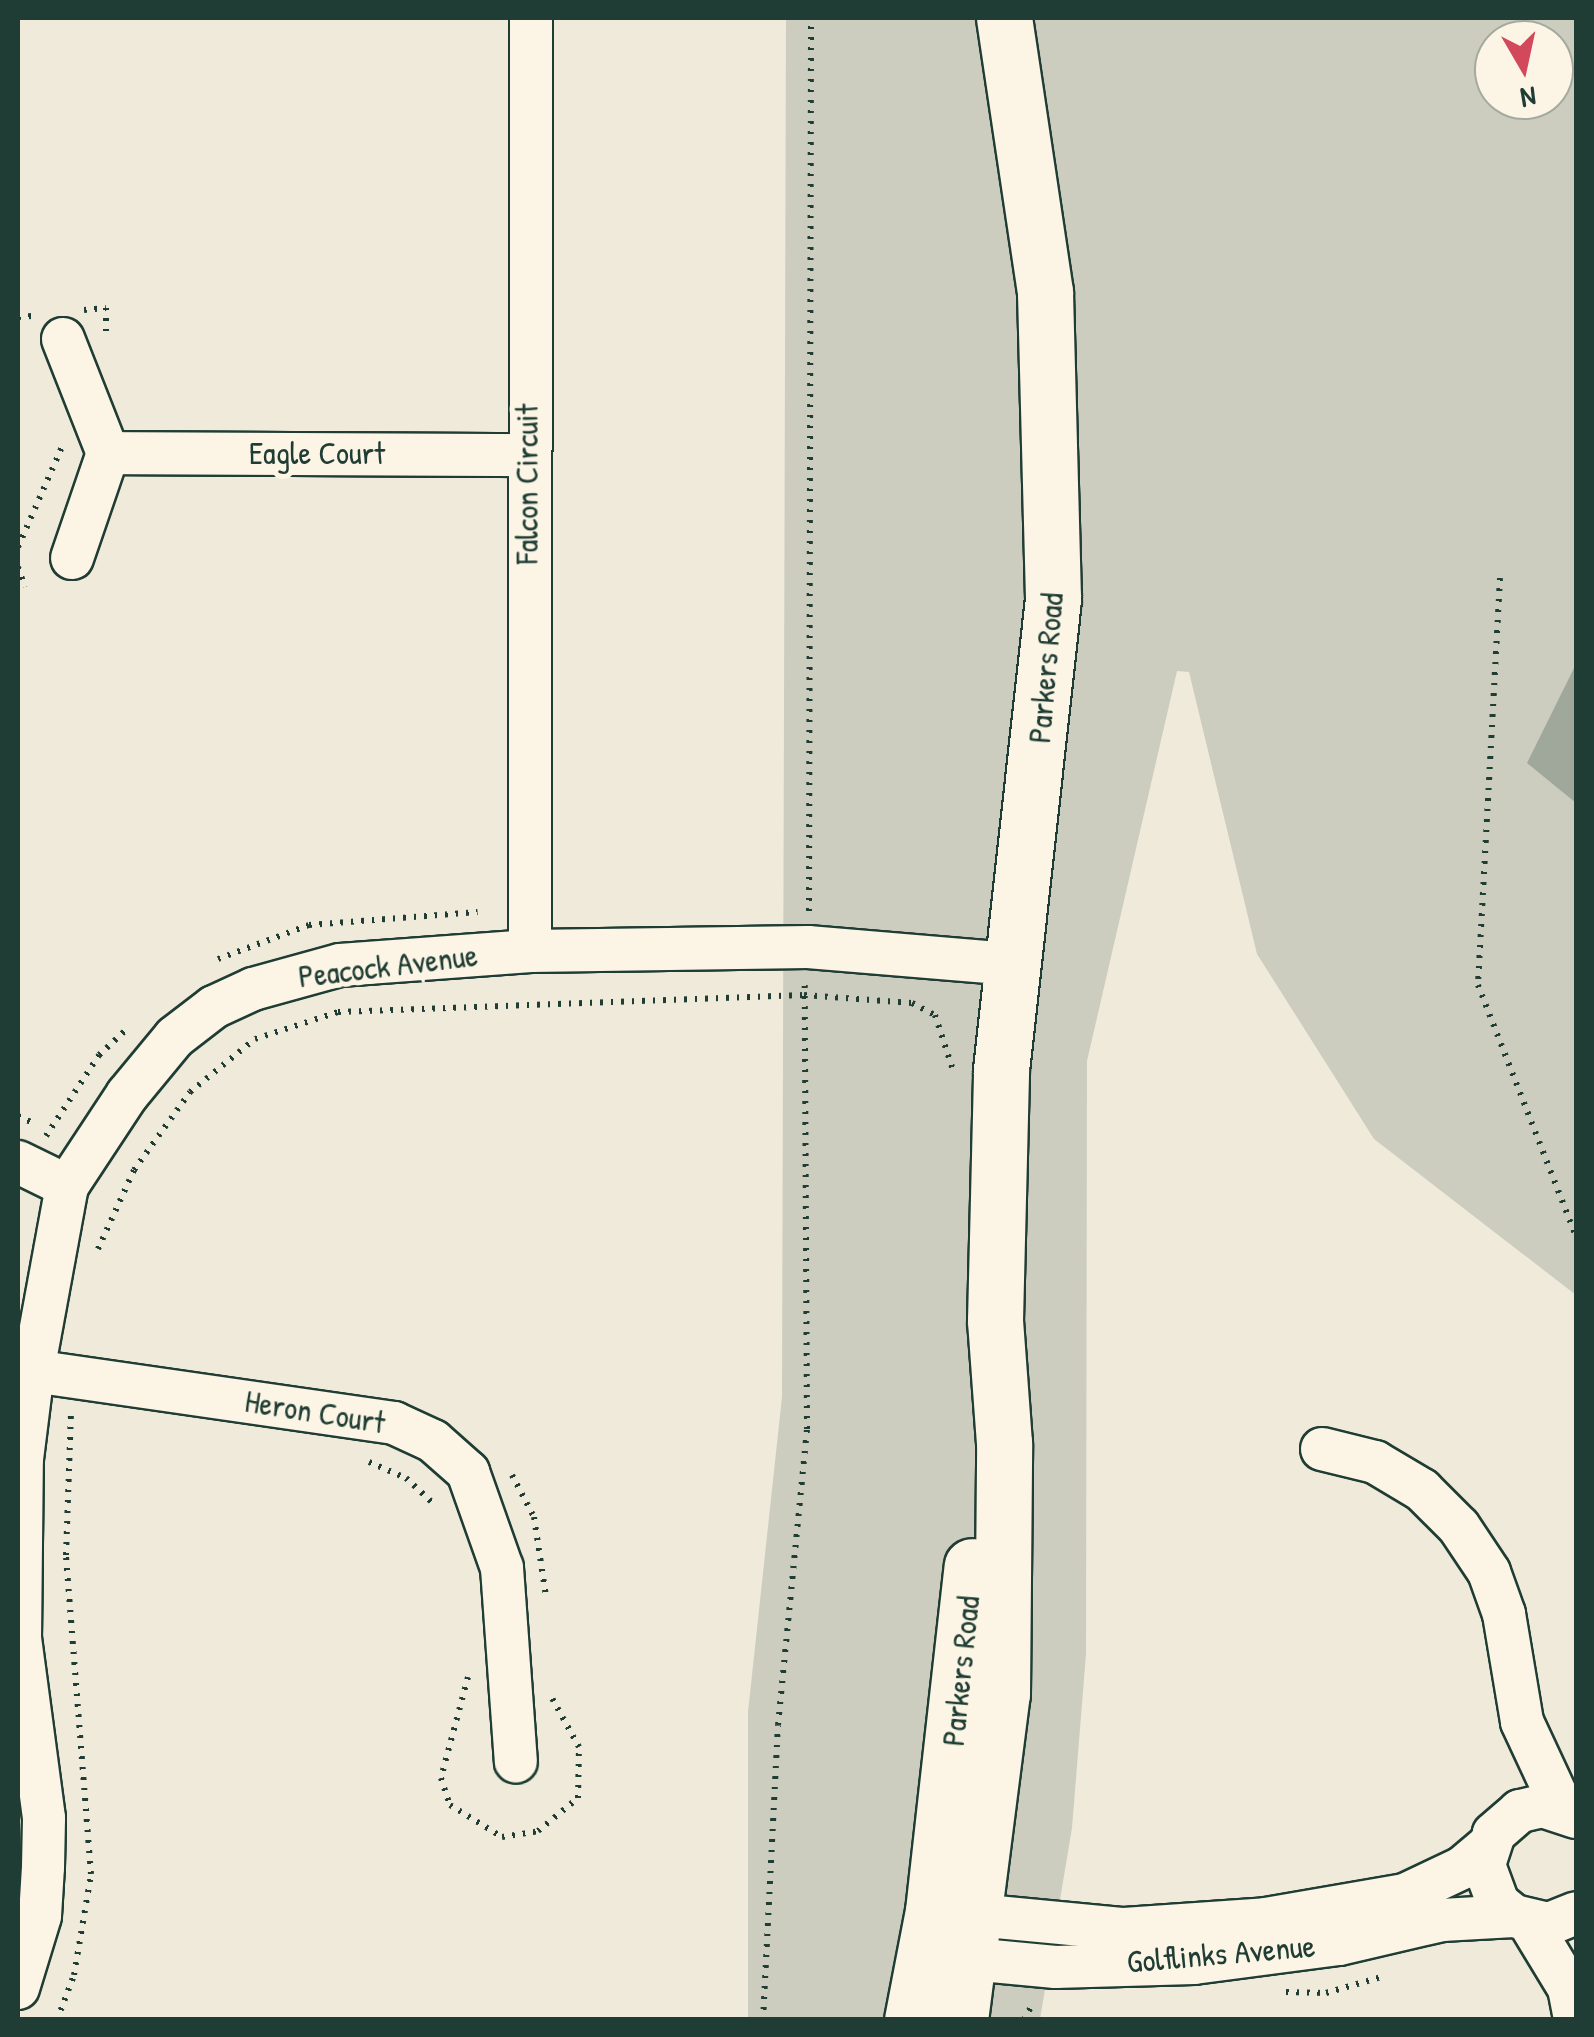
<!DOCTYPE html>
<style>
body{margin:0}
#map{position:relative;width:1594px;height:2037px;overflow:hidden;background:#efeada;font-family:"Patrick Hand",sans-serif}
div>[style]{position:absolute}
.green>*{inset:0;background:#cccdbf}
.water>*{inset:0;background:#9fa89a}
.path>*{height:6px;margin-top:-3px;transform-origin:0;background:repeating-linear-gradient(90deg,#1f3d34 0 2.5px,transparent 0 10.5px)}
.roads{filter:drop-shadow(2px 0 #1f3d34) drop-shadow(-2px 0 #1f3d34) drop-shadow(0 2px #1f3d34) drop-shadow(0 -2px #1f3d34)}
.street>*{height:42px;margin:-21px;padding:0 21px;transform-origin:21px;border-radius:21px;background:#fcf5e5}
.secondary>*{height:55px;margin:-27.5px;padding:0 27.5px;transform-origin:27.5px;border-radius:27.5px;background:#fcf5e5}
span{translate:-50% -50%;white-space:nowrap;text-align:center;line-height:1.15;-webkit-text-stroke:10px #fcf5e5;paint-order:stroke}
.street-label{font-size:32px;color:#1f3d34}
.frame{position:absolute;inset:0;border:20px solid #1f3d34;pointer-events:none}
.north{position:absolute;left:1474px;top:20px;width:100px;height:100px;box-sizing:border-box;background:#fcf5e5;border:2px solid #a4ab9e;border-radius:50%;rotate:171deg;font-size:28px;font-weight:700;line-height:40px;text-align:center;color:#1f3d34}
.north::after{content:'';display:block;margin:auto;width:35px;height:45px;background:#d1495b;clip-path:polygon(50% 0,100% 100%,50% 72%,0 100%)}
</style>
<div id="map">
<div class="green">
<div style="clip-path:polygon(evenodd,786px 18px,1576px 18px,1576px 1295px,1374px 1139px,1257px 954px,1189px 672px,1177px 671px,1087px 1061px,1086px 1654px,1072px 1828px,1040px 2019px,748px 2020px,748px 1712px,782px 1397px,786px 18px,1494px 40px,1554px 40px,1554px 100px,1494px 100px,1494px 40px)"></div>
</div>
<div class="water">
<div style="clip-path:polygon(1576px 664px,1576px 803px,1527px 763px)"></div>
</div>
<div class="path">
<div style="left:84px;top:310px;width:22px;rotate:-5deg"></div>
<div style="left:106px;top:308px;width:30px;rotate:90deg"></div>
<div style="left:18px;top:317px;width:14px;rotate:-4deg"></div>
<div style="left:18px;top:547px;width:109px;rotate:-66.3deg"></div>
<div style="left:18px;top:567px;width:21px;rotate:71deg"></div>
<div style="left:1500px;top:578px;width:408px;rotate:93.1deg"></div>
<div style="left:1478px;top:985px;width:269px;rotate:68.7deg"></div>
<div style="left:809px;top:911px;width:893px;rotate:-89.87deg"></div>
<div style="left:218px;top:959px;width:97px;rotate:-20.5deg"></div>
<div style="left:309px;top:925px;width:169px;rotate:-4.4deg"></div>
<div style="left:18px;top:1116px;width:19px;rotate:25deg"></div>
<div style="left:46px;top:1136px;width:97px;rotate:-56.8deg"></div>
<div style="left:99px;top:1055px;width:41px;rotate:-43deg"></div>
<div style="left:98px;top:1249px;width:87px;rotate:-65.5deg"></div>
<div style="left:134px;top:1170px;width:96px;rotate:-54.3deg"></div>
<div style="left:190px;top:1092px;width:84px;rotate:-39.2deg"></div>
<div style="left:255px;top:1039px;width:87px;rotate:-18deg"></div>
<div style="left:338px;top:1012px;width:466px;rotate:-2.1deg"></div>
<div style="left:804px;top:995px;width:108px;rotate:4.2deg"></div>
<div style="left:912px;top:1003px;width:26px;rotate:28deg"></div>
<div style="left:935px;top:1015px;width:61px;rotate:71.9deg"></div>
<div style="left:369px;top:1462px;width:40px;rotate:23.4deg"></div>
<div style="left:406px;top:1478px;width:41px;rotate:43deg"></div>
<div style="left:512px;top:1475px;width:47px;rotate:62.4deg"></div>
<div style="left:534px;top:1517px;width:80px;rotate:81.4deg"></div>
<div style="left:468px;top:1677px;width:105px;rotate:105deg"></div>
<div style="left:441px;top:1778px;width:28px;rotate:72deg"></div>
<div style="left:450px;top:1805px;width:61px;rotate:31.6deg"></div>
<div style="left:502px;top:1837px;width:36px;rotate:-9deg"></div>
<div style="left:538px;top:1831px;width:52px;rotate:-39.5deg"></div>
<div style="left:578px;top:1798px;width:51px;rotate:-88.9deg"></div>
<div style="left:579px;top:1747px;width:56px;rotate:-118.9deg"></div>
<div style="left:1286px;top:1992px;width:40px;rotate:1.4deg"></div>
<div style="left:1326px;top:1993px;width:57px;rotate:-16.2deg"></div>
<div style="left:57px;top:2020px;width:48px;rotate:-69.3deg"></div>
<div style="left:74px;top:1975px;width:102px;rotate:-80.4deg"></div>
<div style="left:91px;top:1874px;width:320px;rotate:-94.5deg"></div>
<div style="left:66px;top:1555px;width:142px;rotate:-88deg"></div>
<div style="left:763px;top:2020px;width:295px;rotate:-87.1deg"></div>
<div style="left:778px;top:1725px;width:297px;rotate:-84.4deg"></div>
<div style="left:807px;top:1429px;width:445px;rotate:-90.3deg"></div>
<div style="left:1024px;top:2020px;width:19px;rotate:-62deg"></div>
</div>
<div class="roads">
<div class="street">
<div style="left:63px;top:339px;width:123px;rotate:68.5deg"></div>
<div style="left:108px;top:453px;width:111px;rotate:108.9deg"></div>
<div style="left:108px;top:453px;width:419px;rotate:0.3deg"></div>
<div style="left:530px;top:951px;width:933px;rotate:-89.94deg"></div>
<div style="left:18px;top:1162px;width:55px;rotate:26.1deg"></div>
<div style="left:33px;top:1371px;width:365px;rotate:8.2deg"></div>
<div style="left:394px;top:1423px;width:43px;rotate:24.8deg"></div>
<div style="left:433px;top:1441px;width:47px;rotate:41.5deg"></div>
<div style="left:468px;top:1472px;width:102px;rotate:70.5deg"></div>
<div style="left:502px;top:1568px;width:194px;rotate:85.9deg"></div>
<div style="left:1322px;top:1449px;width:55px;rotate:13.8deg"></div>
<div style="left:1375px;top:1462px;width:55px;rotate:30.8deg"></div>
<div style="left:1422px;top:1490px;width:52px;rotate:45deg"></div>
<div style="left:1459px;top:1527px;width:54px;rotate:56.3deg"></div>
<div style="left:1489px;top:1572px;width:45px;rotate:70.3deg"></div>
<div style="left:1504px;top:1614px;width:109px;rotate:80.5deg"></div>
<div style="left:1522px;top:1722px;width:97px;rotate:65deg"></div>
<div style="left:1576px;top:1817px;width:36px;rotate:-162deg"></div>
<div style="left:1542px;top:1806px;width:23px;rotate:167deg"></div>
<div style="left:1520px;top:1811px;width:35px;rotate:139deg"></div>
<div style="left:1494px;top:1834px;width:33px;rotate:108deg"></div>
<div style="left:1484px;top:1865px;width:40px;rotate:69.8deg"></div>
<div style="left:1498px;top:1903px;width:21px;rotate:39deg"></div>
<div style="left:1514px;top:1916px;width:36px;rotate:13deg"></div>
<div style="left:1549px;top:1924px;width:29px;rotate:-22deg"></div>
<div style="left:944px;top:1912px;width:181px;rotate:5.4deg"></div>
<div style="left:1124px;top:1929px;width:142px;rotate:-4deg"></div>
<div style="left:1266px;top:1919px;width:141px;rotate:-9.8deg"></div>
<div style="left:1405px;top:1895px;width:63px;rotate:-25.3deg"></div>
<div style="left:1462px;top:1868px;width:34px;rotate:-40deg"></div>
<div style="left:1529px;top:1922px;width:77px;rotate:58.8deg"></div>
<div style="left:1569px;top:1988px;width:33px;rotate:79deg"></div>
<div style="left:939px;top:1956px;width:117px;rotate:5.4deg"></div>
<div style="left:1055px;top:1967px;width:139px;rotate:-1.6deg"></div>
<div style="left:1194px;top:1963px;width:146px;rotate:-7.5deg"></div>
<div style="left:1339px;top:1944px;width:106px;rotate:-13.1deg"></div>
<div style="left:1442px;top:1920px;width:72px;rotate:-3.2deg"></div>
<div style="left:18px;top:1988px;width:75px;rotate:-73deg"></div>
<div style="left:40px;top:1916px;width:49px;rotate:-86.5deg"></div>
<div style="left:43px;top:1867px;width:49px;rotate:-88.8deg"></div>
<div style="left:44px;top:1818px;width:181px;rotate:-97.6deg"></div>
<div style="left:20px;top:1639px;width:180px;rotate:-89.4deg"></div>
<div style="left:22px;top:1459px;width:89px;rotate:-82.9deg"></div>
<div style="left:33px;top:1371px;width:188px;rotate:-79.6deg"></div>
<div style="left:67px;top:1186px;width:109px;rotate:-56.6deg"></div>
<div style="left:127px;top:1095px;width:75px;rotate:-50.4deg"></div>
<div style="left:175px;top:1037px;width:49px;rotate:-37.6deg"></div>
<div style="left:214px;top:1007px;width:43px;rotate:-24.8deg"></div>
<div style="left:253px;top:989px;width:90px;rotate:-15.4deg"></div>
<div style="left:340px;top:965px;width:191px;rotate:-4.2deg"></div>
<div style="left:530px;top:951px;width:278px;rotate:-0.8deg"></div>
<div style="left:808px;top:947px;width:205px;rotate:4.8deg"></div>
</div>
<div class="secondary">
<div style="left:912px;top:2020px;width:111px;rotate:-79.1deg"></div>
<div style="left:933px;top:1911px;width:347px;rotate:-83.6deg"></div>
<div style="left:960px;top:2020px;width:329px;rotate:-82.7deg"></div>
<div style="left:1002px;top:1694px;width:251px;rotate:-89.5deg"></div>
<div style="left:1004px;top:1443px;width:123px;rotate:-94.2deg"></div>
<div style="left:995px;top:1320px;width:250px;rotate:-88.6deg"></div>
<div style="left:1001px;top:1070px;width:475px;rotate:-83.7deg"></div>
<div style="left:1053px;top:598px;width:306px;rotate:-91.5deg"></div>
<div style="left:1045px;top:292px;width:277px;rotate:-98.5deg"></div>
</div>
</div>
<div class="street-label">
<span style="left:317px;top:453px">Eagle Court</span>
<span style="left:527px;top:484px;rotate:-90deg">Falcon Circuit</span>
<span style="left:1046px;top:668px;rotate:-85deg">Parkers Road</span>
<span style="left:388px;top:966px;rotate:-7deg">Peacock Avenue</span>
<span style="left:315px;top:1412px;rotate:9deg">Heron Court</span>
<span style="left:961px;top:1671px;rotate:-84deg">Parkers Road</span>
<span style="left:1221px;top:1954px;rotate:-5deg">Golflinks Avenue</span>
</div>
<div class="frame"></div>
<div class="north">N</div>
</div>
